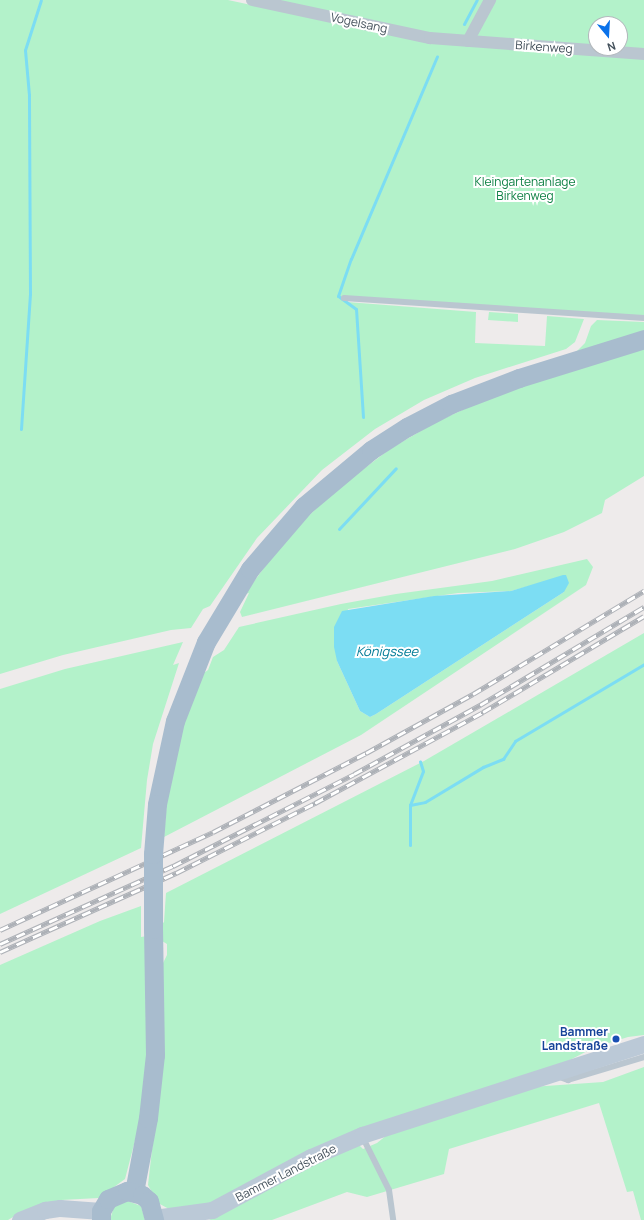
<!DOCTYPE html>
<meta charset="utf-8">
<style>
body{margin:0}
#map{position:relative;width:644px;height:1220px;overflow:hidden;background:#eeebeb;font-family:Manrope,sans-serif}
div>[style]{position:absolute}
.green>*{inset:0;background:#b3f2ca}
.water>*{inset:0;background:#7cddf3}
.stream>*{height:3px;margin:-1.5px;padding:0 1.5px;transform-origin:1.5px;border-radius:1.5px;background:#7cddf3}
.service>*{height:6px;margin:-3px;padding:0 3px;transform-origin:3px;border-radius:3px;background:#bac6d0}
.minor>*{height:12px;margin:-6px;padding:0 6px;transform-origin:6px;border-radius:6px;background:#bac6d0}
.secondary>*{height:17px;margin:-8.5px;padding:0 8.5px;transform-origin:8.5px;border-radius:8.5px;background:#bbc9d7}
.primary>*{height:19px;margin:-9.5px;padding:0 9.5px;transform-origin:9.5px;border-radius:9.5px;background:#a8bcce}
.rail>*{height:4.5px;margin-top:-2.25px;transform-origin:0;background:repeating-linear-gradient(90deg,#fff 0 9px,#adb1b7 0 18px);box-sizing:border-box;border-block:1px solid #adb1b7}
.primary-bridge>*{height:19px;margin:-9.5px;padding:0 9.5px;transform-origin:9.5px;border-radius:9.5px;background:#a8bcce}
.dots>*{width:11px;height:11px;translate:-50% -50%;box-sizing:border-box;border:2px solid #fff;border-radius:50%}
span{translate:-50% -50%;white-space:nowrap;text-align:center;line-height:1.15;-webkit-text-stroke:4px #fff;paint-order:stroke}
.street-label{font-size:12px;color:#424f5a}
.park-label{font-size:12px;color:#0e8044}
.transit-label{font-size:12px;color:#164399;font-weight:700}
.right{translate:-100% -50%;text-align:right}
.water-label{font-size:13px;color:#037c97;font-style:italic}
.north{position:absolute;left:588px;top:16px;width:40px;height:40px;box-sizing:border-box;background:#fff;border:1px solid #b3b9bd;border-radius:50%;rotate:162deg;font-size:11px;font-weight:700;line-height:16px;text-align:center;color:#424f5a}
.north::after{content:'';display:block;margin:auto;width:14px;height:18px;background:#0a72ea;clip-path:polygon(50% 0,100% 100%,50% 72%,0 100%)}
</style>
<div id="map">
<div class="green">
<div style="clip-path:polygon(0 0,228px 0,428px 42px,644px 59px,644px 316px,347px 297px,347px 302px,476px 312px,475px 343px,545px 346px,547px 316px,584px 319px,575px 342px,566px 349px,475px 378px,424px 400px,375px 429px,322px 470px,257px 538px,210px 606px,203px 609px,191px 628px,171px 630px,63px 655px,0 674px)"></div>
<div style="clip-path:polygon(273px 0,644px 0,644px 49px,620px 47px,620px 24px,596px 24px,596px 46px,431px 33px)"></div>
<div style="clip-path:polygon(489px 312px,518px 314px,518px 322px,488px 320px)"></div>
<div style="clip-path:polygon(597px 320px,644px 322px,644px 333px,574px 354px,585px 343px,591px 326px)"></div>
<div style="clip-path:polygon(644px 349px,644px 476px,605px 500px,602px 513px,564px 532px,515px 549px,242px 617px,240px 612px,249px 593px,245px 594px,274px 554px,303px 521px,337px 489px,390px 449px,436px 422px,480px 402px,529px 384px)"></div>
<div style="clip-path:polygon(evenodd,587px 559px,593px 567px,586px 585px,361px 735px,164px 837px,168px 787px,186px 714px,201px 675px,208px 670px,213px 657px,224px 650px,239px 627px,341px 604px,396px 594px,492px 581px,587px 559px,540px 583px,564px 592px,376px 714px,370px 717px,360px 711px,337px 661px,348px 609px,458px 593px,511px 591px,540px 583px)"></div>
<div style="clip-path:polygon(644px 633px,644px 1035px,628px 1037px,593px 1048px,570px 1060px,208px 1204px,169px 1209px,158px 1203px,148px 1185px,162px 1061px,164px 1015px,162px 965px,167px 955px,167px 944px,162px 941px,162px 924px,164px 922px,166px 893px,424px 761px)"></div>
<div style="clip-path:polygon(183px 642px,173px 665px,179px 663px,153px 744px,147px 780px,141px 848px,0 914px,0 689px,65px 669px)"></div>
<div style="clip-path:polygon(141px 906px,141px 937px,147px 936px,148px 1038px,143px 1110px,125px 1179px,99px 1198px,61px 1200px,23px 1211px,8px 1220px,0 1220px,0 965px,100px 921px)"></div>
<div style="clip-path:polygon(644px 1067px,644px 1220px,641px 1220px,633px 1191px,627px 1192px,599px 1103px,449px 1149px,444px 1174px,367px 1197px,347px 1192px,272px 1220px,209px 1220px,312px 1165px,359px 1145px,363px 1149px,377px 1143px,387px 1135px,531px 1087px,603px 1082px)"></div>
<div style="clip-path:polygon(125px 1200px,141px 1206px,145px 1220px,110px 1220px,114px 1206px)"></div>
</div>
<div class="water">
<div style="clip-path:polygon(563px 575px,566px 575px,569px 583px,564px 592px,376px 714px,370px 717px,360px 711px,337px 661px,334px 647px,334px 627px,342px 611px,434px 596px,511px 591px)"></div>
</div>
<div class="stream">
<div style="left:464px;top:24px;width:27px;rotate:-62deg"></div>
<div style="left:363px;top:417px;width:108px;rotate:-93.7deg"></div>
<div style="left:356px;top:309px;width:22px;rotate:-144deg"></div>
<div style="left:338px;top:296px;width:39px;rotate:-71deg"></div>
<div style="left:351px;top:259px;width:220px;rotate:-67deg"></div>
<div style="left:21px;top:429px;width:135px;rotate:-86.2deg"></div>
<div style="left:30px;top:294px;width:199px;rotate:-90.3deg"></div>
<div style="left:29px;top:95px;width:45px;rotate:-95.1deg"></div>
<div style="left:25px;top:50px;width:52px;rotate:-72.3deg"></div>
<div style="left:339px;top:529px;width:83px;rotate:-46.9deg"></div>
<div style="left:410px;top:805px;width:15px;rotate:-11deg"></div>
<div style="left:425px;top:802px;width:68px;rotate:-31.1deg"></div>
<div style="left:483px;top:767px;width:22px;rotate:-22deg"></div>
<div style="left:503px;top:759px;width:22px;rotate:-56deg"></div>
<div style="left:515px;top:741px;width:150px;rotate:-30.8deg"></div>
<div style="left:410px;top:845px;width:40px;rotate:-90deg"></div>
<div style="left:410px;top:805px;width:36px;rotate:-69deg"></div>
<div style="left:423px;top:771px;width:10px;rotate:-107deg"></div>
</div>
<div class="service">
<div style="left:344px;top:298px;width:301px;rotate:3.8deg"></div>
<div style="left:557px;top:1076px;width:12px;rotate:20deg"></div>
<div style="left:568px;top:1080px;width:79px;rotate:-16.8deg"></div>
<div style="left:362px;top:1136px;width:60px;rotate:63.4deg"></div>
<div style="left:389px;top:1190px;width:30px;rotate:82deg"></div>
</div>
<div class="minor">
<div style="left:252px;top:0;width:182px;rotate:12.1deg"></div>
<div style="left:430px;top:38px;width:215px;rotate:4.3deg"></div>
<div style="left:468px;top:41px;width:47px;rotate:-61.8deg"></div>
</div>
<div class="secondary">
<div style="left:154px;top:1218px;width:59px;rotate:-7.9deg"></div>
<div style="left:212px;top:1210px;width:112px;rotate:-28.2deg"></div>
<div style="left:311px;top:1157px;width:56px;rotate:-23.3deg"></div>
<div style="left:362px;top:1135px;width:296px;rotate:-17.9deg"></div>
<div style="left:20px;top:1220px;width:27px;rotate:-22deg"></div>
<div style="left:45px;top:1210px;width:15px;rotate:-8deg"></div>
<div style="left:60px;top:1208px;width:41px;rotate:4.2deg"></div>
</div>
<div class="primary">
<div style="left:157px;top:804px;width:85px;rotate:-77.8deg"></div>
<div style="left:175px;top:721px;width:85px;rotate:-68.6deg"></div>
<div style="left:206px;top:642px;width:85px;rotate:-58.9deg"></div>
<div style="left:250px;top:569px;width:83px;rotate:-49.4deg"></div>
<div style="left:304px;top:506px;width:87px;rotate:-39.9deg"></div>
<div style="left:371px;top:450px;width:43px;rotate:-32.6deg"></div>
<div style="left:407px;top:427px;width:50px;rotate:-27.6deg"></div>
<div style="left:451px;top:404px;width:73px;rotate:-20.9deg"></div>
<div style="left:519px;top:378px;width:131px;rotate:-17.3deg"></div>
<div style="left:134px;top:1192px;width:75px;rotate:-79.3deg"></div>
<div style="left:148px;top:1118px;width:63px;rotate:-83.7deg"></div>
<div style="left:155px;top:1055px;width:126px;rotate:-90.9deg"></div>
<div style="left:101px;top:1220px;width:9px;rotate:-90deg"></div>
<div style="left:101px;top:1211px;width:14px;rotate:-60deg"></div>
<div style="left:108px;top:1199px;width:21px;rotate:-23deg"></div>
<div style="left:127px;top:1191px;width:16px;rotate:15deg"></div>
<div style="left:142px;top:1195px;width:9px;rotate:41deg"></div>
<div style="left:149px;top:1201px;width:20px;rotate:75deg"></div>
</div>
<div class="rail">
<div style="left:0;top:930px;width:234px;rotate:-24.7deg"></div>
<div style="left:213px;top:832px;width:172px;rotate:-27.3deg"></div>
<div style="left:366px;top:753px;width:122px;rotate:-28.9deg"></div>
<div style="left:473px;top:694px;width:200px;rotate:-31.1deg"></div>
<div style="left:0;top:944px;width:190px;rotate:-24.3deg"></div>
<div style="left:173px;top:866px;width:203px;rotate:-26.9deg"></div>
<div style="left:354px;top:774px;width:144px;rotate:-28.7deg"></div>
<div style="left:480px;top:705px;width:191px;rotate:-30.9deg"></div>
<div style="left:0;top:952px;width:193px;rotate:-24.2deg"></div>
<div style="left:176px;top:873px;width:156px;rotate:-26.7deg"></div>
<div style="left:315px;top:803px;width:191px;rotate:-28.4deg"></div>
<div style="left:483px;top:712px;width:187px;rotate:-30.8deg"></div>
</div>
<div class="primary-bridge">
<div style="left:153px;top:929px;width:75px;rotate:-90deg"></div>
<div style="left:153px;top:854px;width:50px;rotate:-85.4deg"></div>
</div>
<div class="dots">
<div style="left:616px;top:1039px;background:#1a4fb4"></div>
</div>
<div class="street-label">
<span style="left:359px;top:23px;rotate:12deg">Vogelsang</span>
<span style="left:544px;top:47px;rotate:4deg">Birkenweg</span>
<span style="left:286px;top:1173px;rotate:-27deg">Bammer Landstraße</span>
</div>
<div class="park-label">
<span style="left:525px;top:189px">Kleingartenanlage<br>Birkenweg</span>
</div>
<div class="transit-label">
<span class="right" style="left:608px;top:1039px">Bammer<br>Landstraße</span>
</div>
<div class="water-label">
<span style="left:387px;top:651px">Königssee</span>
</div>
<div class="north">N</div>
</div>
